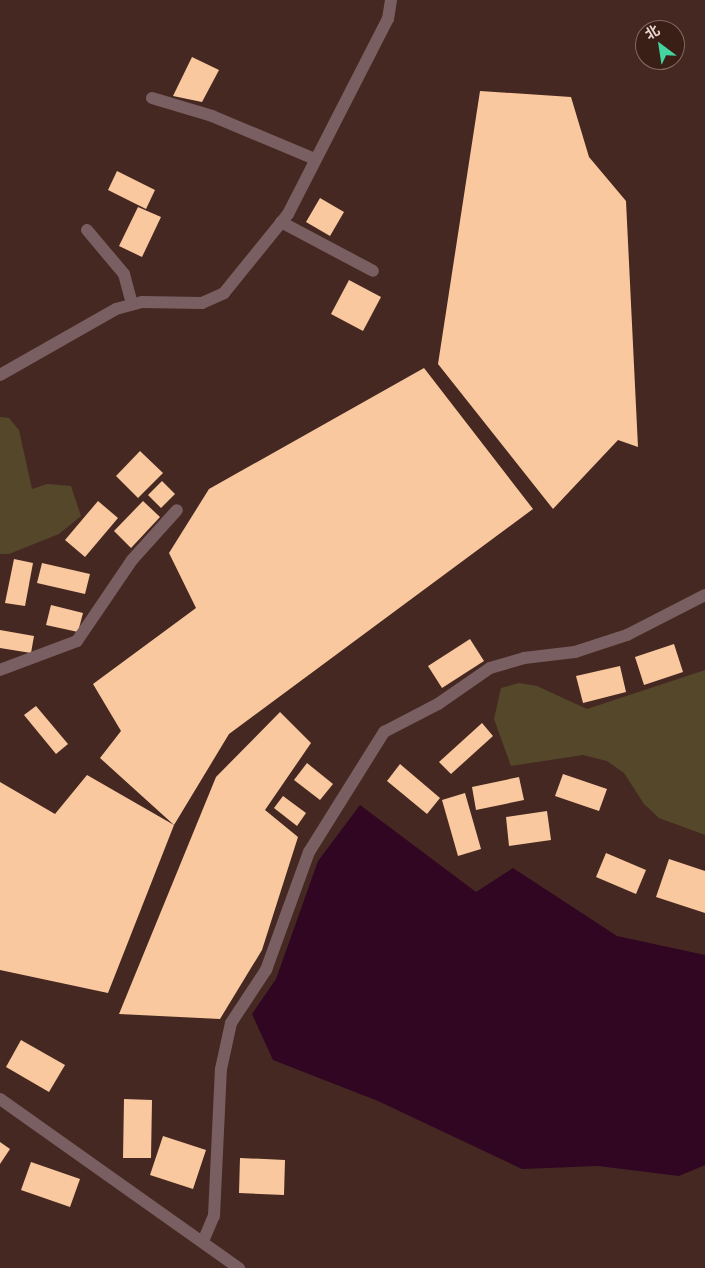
<!DOCTYPE html>
<meta charset="utf-8">
<style>
body{margin:0}
#map{position:relative;width:705px;height:1268px;overflow:hidden;background:#452821;font-family:"Fira Sans","Noto Sans SC",sans-serif}
div>[style]{position:absolute}
.green>*{inset:0;background:#54472a}
.water>*{inset:0;background:#310623}
.building>*{inset:0;background:#fac89f}
.minor>*{height:12px;margin:-6px;padding:0 6px;transform-origin:6px;border-radius:6px;background:#7a5f62}
span{translate:-50% -50%;white-space:nowrap;text-align:center;line-height:1.15;-webkit-text-stroke:5px #3a1f17;paint-order:stroke}
.north{position:absolute;left:635px;top:20px;width:50px;height:50px;box-sizing:border-box;background:#3a1f17;border:1px solid #806861;border-radius:50%;rotate:329deg;font-size:14px;font-weight:700;line-height:20px;text-align:center;color:#e8d5d0}
.north::after{content:'';display:block;margin:auto;width:18px;height:22px;background:#43d4a0;clip-path:polygon(50% 0,100% 100%,50% 72%,0 100%)}
</style>
<div id="map">
<div class="green">
<div style="clip-path:polygon(0 417px,9px 418px,19px 430px,32px 489px,47px 484px,71px 486px,81px 516px,59px 534px,9px 554px,0 554px)"></div>
<div style="clip-path:polygon(705px 670px,705px 835px,659px 818px,644px 804px,624px 773px,607px 761px,583px 755px,511px 766px,494px 719px,501px 688px,519px 683px,537px 686px,587px 709px)"></div>
</div>
<div class="water">
<div style="clip-path:polygon(360px 805px,476px 892px,513px 868px,617px 936px,705px 955px,705px 1165px,679px 1176px,598px 1166px,522px 1169px,378px 1101px,273px 1060px,252px 1014px,276px 979px,318px 861px)"></div>
</div>
<div class="building">
<div style="clip-path:polygon(192px 57px,219px 70px,202px 102px,173px 96px)"></div>
<div style="clip-path:polygon(480px 91px,571px 97px,589px 157px,626px 201px,638px 447px,618px 440px,553px 509px,438px 364px)"></div>
<div style="clip-path:polygon(117px 171px,155px 190px,146px 209px,108px 190px)"></div>
<div style="clip-path:polygon(320px 198px,344px 212px,330px 236px,306px 222px)"></div>
<div style="clip-path:polygon(138px 207px,161px 217px,142px 257px,119px 246px)"></div>
<div style="clip-path:polygon(349px 280px,381px 297px,363px 331px,331px 314px)"></div>
<div style="clip-path:polygon(424px 368px,533px 509px,229px 734px,174px 825px,100px 758px,121px 731px,93px 684px,196px 608px,169px 553px,209px 489px)"></div>
<div style="clip-path:polygon(140px 451px,163px 473px,138px 498px,116px 476px)"></div>
<div style="clip-path:polygon(162px 481px,175px 494px,161px 508px,148px 495px)"></div>
<div style="clip-path:polygon(98px 501px,118px 518px,85px 557px,65px 540px)"></div>
<div style="clip-path:polygon(143px 501px,160px 517px,131px 548px,114px 531px)"></div>
<div style="clip-path:polygon(14px 559px,33px 563px,25px 606px,5px 603px)"></div>
<div style="clip-path:polygon(42px 563px,90px 574px,85px 594px,37px 583px)"></div>
<div style="clip-path:polygon(51px 605px,83px 613px,78px 632px,46px 625px)"></div>
<div style="clip-path:polygon(0 630px,34px 636px,31px 653px,0 648px)"></div>
<div style="clip-path:polygon(470px 639px,484px 661px,442px 688px,428px 666px)"></div>
<div style="clip-path:polygon(674px 644px,683px 672px,644px 685px,635px 657px)"></div>
<div style="clip-path:polygon(620px 666px,626px 692px,583px 703px,576px 676px)"></div>
<div style="clip-path:polygon(36px 706px,68px 744px,56px 754px,24px 715px)"></div>
<div style="clip-path:polygon(280px 712px,311px 743px,265px 810px,298px 837px,262px 950px,220px 1019px,119px 1014px,216px 777px)"></div>
<div style="clip-path:polygon(482px 723px,493px 736px,451px 774px,439px 762px)"></div>
<div style="clip-path:polygon(307px 763px,333px 784px,320px 800px,294px 780px)"></div>
<div style="clip-path:polygon(400px 764px,440px 798px,427px 814px,387px 781px)"></div>
<div style="clip-path:polygon(563px 774px,607px 789px,599px 811px,555px 796px)"></div>
<div style="clip-path:polygon(87px 775px,174px 825px,108px 993px,0 970px,0 782px,55px 814px)"></div>
<div style="clip-path:polygon(519px 777px,524px 800px,476px 810px,472px 787px)"></div>
<div style="clip-path:polygon(465px 793px,481px 849px,458px 856px,442px 800px)"></div>
<div style="clip-path:polygon(283px 796px,306px 813px,297px 826px,274px 808px)"></div>
<div style="clip-path:polygon(547px 811px,551px 840px,509px 846px,506px 817px)"></div>
<div style="clip-path:polygon(606px 853px,646px 870px,636px 894px,596px 877px)"></div>
<div style="clip-path:polygon(669px 859px,705px 871px,705px 913px,656px 897px)"></div>
<div style="clip-path:polygon(21px 1040px,65px 1065px,49px 1092px,6px 1067px)"></div>
<div style="clip-path:polygon(124px 1099px,152px 1100px,151px 1158px,123px 1158px)"></div>
<div style="clip-path:polygon(163px 1136px,206px 1150px,193px 1189px,150px 1175px)"></div>
<div style="clip-path:polygon(0 1142px,10px 1149px,0 1164px)"></div>
<div style="clip-path:polygon(240px 1158px,285px 1160px,284px 1195px,239px 1193px)"></div>
<div style="clip-path:polygon(31px 1162px,80px 1179px,70px 1207px,21px 1190px)"></div>
</div>
<div class="minor">
<div style="left:152px;top:98px;width:63px;rotate:16.7deg"></div>
<div style="left:212px;top:116px;width:112px;rotate:22.7deg"></div>
<div style="left:281px;top:222px;width:104px;rotate:28deg"></div>
<div style="left:87px;top:230px;width:57px;rotate:49.9deg"></div>
<div style="left:124px;top:274px;width:31px;rotate:75deg"></div>
<div style="left:0;top:375px;width:133px;rotate:-29.6deg"></div>
<div style="left:116px;top:309px;width:27px;rotate:-15deg"></div>
<div style="left:142px;top:302px;width:60px;rotate:1deg"></div>
<div style="left:202px;top:303px;width:24px;rotate:-24deg"></div>
<div style="left:224px;top:293px;width:102px;rotate:-51deg"></div>
<div style="left:288px;top:214px;width:219px;rotate:-62.9deg"></div>
<div style="left:388px;top:19px;width:19px;rotate:-81deg"></div>
<div style="left:0;top:670px;width:82px;rotate:-20.6deg"></div>
<div style="left:77px;top:641px;width:98px;rotate:-55.8deg"></div>
<div style="left:132px;top:560px;width:67px;rotate:-48deg"></div>
<div style="left:0;top:1099px;width:293px;rotate:35.3deg"></div>
<div style="left:204px;top:1239px;width:25px;rotate:-67deg"></div>
<div style="left:214px;top:1216px;width:147px;rotate:-87.3deg"></div>
<div style="left:221px;top:1069px;width:47px;rotate:-77.7deg"></div>
<div style="left:231px;top:1023px;width:64px;rotate:-56.6deg"></div>
<div style="left:266px;top:970px;width:126px;rotate:-70deg"></div>
<div style="left:309px;top:852px;width:142px;rotate:-58deg"></div>
<div style="left:384px;top:732px;width:61px;rotate:-27.4deg"></div>
<div style="left:438px;top:704px;width:63px;rotate:-34.7deg"></div>
<div style="left:490px;top:668px;width:35px;rotate:-16deg"></div>
<div style="left:524px;top:658px;width:51px;rotate:-6.7deg"></div>
<div style="left:575px;top:652px;width:55px;rotate:-18.1deg"></div>
<div style="left:627px;top:635px;width:88px;rotate:-27.1deg"></div>
</div>
<div class="north">北</div>
</div>
